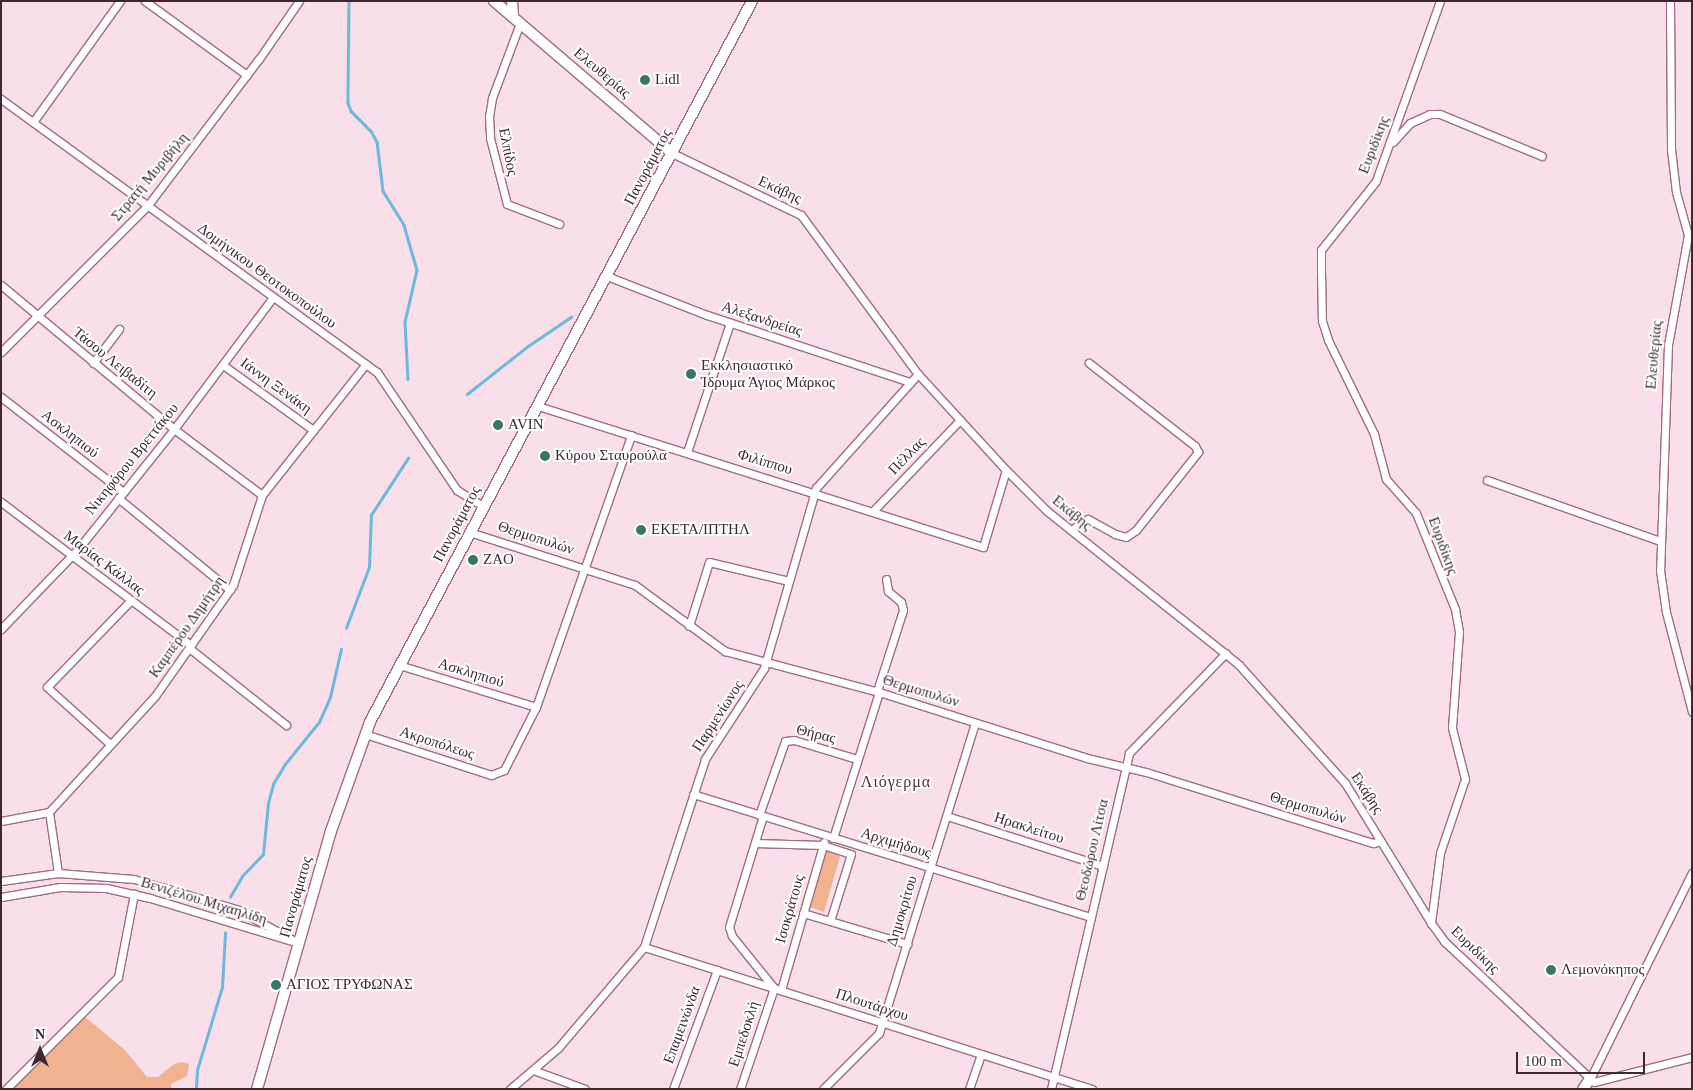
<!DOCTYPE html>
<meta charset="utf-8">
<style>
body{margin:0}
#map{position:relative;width:1693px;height:1090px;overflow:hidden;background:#f8dfe9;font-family:"Times New Roman",serif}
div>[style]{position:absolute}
.green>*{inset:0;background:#f1b38f}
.stream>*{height:2.5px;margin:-1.25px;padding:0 1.25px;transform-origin:1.25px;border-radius:1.25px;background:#6fb8db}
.roads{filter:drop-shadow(1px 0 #a16b84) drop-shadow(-1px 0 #a16b84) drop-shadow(0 1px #a16b84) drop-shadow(0 -1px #a16b84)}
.street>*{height:7px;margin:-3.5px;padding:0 3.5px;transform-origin:3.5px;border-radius:3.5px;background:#fff}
.secondary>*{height:10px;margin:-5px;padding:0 5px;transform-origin:5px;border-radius:5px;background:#fff}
.dots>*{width:14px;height:14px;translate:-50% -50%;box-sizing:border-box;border:2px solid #fff;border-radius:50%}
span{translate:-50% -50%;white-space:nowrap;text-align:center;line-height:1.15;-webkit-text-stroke:4px #fff;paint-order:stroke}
.street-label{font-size:15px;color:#3e2731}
.poi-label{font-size:15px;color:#3e2731}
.left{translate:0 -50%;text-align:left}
.neighbourhood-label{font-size:16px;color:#5a2a42;letter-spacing:1px}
.frame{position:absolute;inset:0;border:2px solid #3e2731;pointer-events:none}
.north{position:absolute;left:15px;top:1025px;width:50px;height:50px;-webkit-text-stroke:4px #fff;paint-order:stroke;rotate:0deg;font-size:14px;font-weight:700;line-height:20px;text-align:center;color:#3e2731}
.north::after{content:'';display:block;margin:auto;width:18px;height:22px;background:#3e2731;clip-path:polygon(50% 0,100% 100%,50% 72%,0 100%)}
.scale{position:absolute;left:1516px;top:1052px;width:129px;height:22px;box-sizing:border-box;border:2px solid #3e2731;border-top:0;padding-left:6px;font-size:15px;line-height:18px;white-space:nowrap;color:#3e2731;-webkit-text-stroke:4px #fff;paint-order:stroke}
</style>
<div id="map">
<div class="green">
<div style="clip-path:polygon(827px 849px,841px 853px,824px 912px,810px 907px)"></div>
<div style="clip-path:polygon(84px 1016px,125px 1050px,147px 1077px,158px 1077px,174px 1064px,182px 1062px,189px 1064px,187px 1076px,171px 1084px,171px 1089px,9px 1089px)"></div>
</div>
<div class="stream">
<div style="left:349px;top:1px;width:102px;rotate:90.6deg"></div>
<div style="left:348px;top:103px;width:9px;rotate:69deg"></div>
<div style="left:351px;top:111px;width:28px;rotate:45deg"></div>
<div style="left:371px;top:131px;width:13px;rotate:61deg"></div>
<div style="left:377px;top:142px;width:49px;rotate:83deg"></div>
<div style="left:383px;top:191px;width:40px;rotate:58deg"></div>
<div style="left:404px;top:225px;width:47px;rotate:73.9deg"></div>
<div style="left:417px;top:270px;width:53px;rotate:103deg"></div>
<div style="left:405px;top:322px;width:57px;rotate:87deg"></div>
<div style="left:467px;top:394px;width:78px;rotate:-38.2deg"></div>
<div style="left:528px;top:346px;width:52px;rotate:-34deg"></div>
<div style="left:346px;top:628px;width:65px;rotate:-69.3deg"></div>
<div style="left:369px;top:567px;width:52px;rotate:-87.8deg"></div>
<div style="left:371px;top:515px;width:68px;rotate:-57deg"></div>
<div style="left:230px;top:897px;width:24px;rotate:-60deg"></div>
<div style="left:242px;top:876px;width:30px;rotate:-46deg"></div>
<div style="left:263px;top:854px;width:51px;rotate:-84.4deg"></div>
<div style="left:268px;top:803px;width:20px;rotate:-75deg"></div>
<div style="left:273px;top:784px;width:23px;rotate:-59deg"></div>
<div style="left:285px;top:764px;width:54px;rotate:-51deg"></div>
<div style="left:319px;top:722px;width:27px;rotate:-66deg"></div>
<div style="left:330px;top:697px;width:49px;rotate:-77.1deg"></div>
<div style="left:196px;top:1089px;width:19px;rotate:-87deg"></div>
<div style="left:197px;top:1070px;width:87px;rotate:-73.2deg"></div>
<div style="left:222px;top:987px;width:54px;rotate:-86.8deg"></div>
</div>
<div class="roads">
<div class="street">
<div style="left:145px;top:1px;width:126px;rotate:36deg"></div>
<div style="left:1440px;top:1px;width:191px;rotate:109.6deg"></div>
<div style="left:1376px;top:181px;width:88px;rotate:128.6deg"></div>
<div style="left:1321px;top:250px;width:21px;rotate:90deg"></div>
<div style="left:1321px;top:271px;width:50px;rotate:88.9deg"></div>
<div style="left:1322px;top:321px;width:20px;rotate:72deg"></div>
<div style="left:1328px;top:340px;width:105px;rotate:63.9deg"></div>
<div style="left:1374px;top:434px;width:47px;rotate:75.1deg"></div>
<div style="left:1386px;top:479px;width:45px;rotate:48.6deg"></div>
<div style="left:1416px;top:513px;width:104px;rotate:67.9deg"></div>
<div style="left:1455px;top:609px;width:23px;rotate:80deg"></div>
<div style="left:1459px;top:632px;width:96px;rotate:94.2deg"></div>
<div style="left:1452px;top:728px;width:53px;rotate:75.7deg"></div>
<div style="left:1465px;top:779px;width:78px;rotate:108.7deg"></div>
<div style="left:1440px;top:853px;width:71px;rotate:97.3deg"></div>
<div style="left:1431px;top:923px;width:24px;rotate:54deg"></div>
<div style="left:1445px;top:942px;width:204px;rotate:43.2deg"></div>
<div style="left:1594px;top:1082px;width:101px;rotate:-14.3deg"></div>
<div style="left:1670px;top:1px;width:148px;rotate:89.6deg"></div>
<div style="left:1671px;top:149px;width:43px;rotate:83.4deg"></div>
<div style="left:1676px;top:192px;width:45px;rotate:74.4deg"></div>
<div style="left:1688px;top:235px;width:112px;rotate:100.3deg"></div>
<div style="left:1668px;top:345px;width:225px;rotate:92deg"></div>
<div style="left:1660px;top:570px;width:42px;rotate:81.9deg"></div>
<div style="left:1666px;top:612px;width:103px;rotate:75.4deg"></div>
<div style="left:520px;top:23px;width:80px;rotate:110.5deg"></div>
<div style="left:492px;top:98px;width:18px;rotate:99deg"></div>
<div style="left:489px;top:116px;width:22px;rotate:87deg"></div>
<div style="left:490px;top:138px;width:68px;rotate:75.6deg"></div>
<div style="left:507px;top:204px;width:56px;rotate:21deg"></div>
<div style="left:1px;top:99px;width:465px;rotate:36deg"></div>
<div style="left:377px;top:372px;width:143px;rotate:55.9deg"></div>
<div style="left:457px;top:490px;width:31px;rotate:32deg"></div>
<div style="left:33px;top:122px;width:149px;rotate:-54.3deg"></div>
<div style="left:1393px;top:142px;width:25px;rotate:-48deg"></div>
<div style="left:1410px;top:123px;width:22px;rotate:-24deg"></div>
<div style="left:1430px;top:114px;width:10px"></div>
<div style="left:1440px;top:114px;width:110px;rotate:22.4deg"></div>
<div style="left:672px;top:153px;width:143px;rotate:25.7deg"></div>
<div style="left:801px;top:215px;width:197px;rotate:53.7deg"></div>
<div style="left:918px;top:374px;width:130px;rotate:47.5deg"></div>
<div style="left:1006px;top:470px;width:58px;rotate:45deg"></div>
<div style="left:1047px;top:511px;width:246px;rotate:38.7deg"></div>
<div style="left:1239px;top:665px;width:159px;rotate:48.1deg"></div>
<div style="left:1345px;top:783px;width:164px;rotate:58.4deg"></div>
<div style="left:607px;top:276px;width:107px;rotate:21.3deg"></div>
<div style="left:707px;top:315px;width:214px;rotate:18.3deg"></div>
<div style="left:1px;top:285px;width:225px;rotate:39.8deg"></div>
<div style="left:174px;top:429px;width:110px;rotate:36.9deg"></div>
<div style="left:1px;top:352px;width:208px;rotate:-45deg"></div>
<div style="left:148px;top:205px;width:183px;rotate:-52.8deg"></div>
<div style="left:259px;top:59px;width:70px;rotate:-55.4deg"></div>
<div style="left:93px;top:363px;width:43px;rotate:-52.6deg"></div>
<div style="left:223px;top:365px;width:111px;rotate:35.8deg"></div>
<div style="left:1px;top:397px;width:155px;rotate:37.9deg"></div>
<div style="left:538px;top:406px;width:467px;rotate:17.6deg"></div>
<div style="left:983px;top:547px;width:80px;rotate:-73.4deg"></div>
<div style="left:687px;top:452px;width:136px;rotate:-71.6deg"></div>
<div style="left:1487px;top:480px;width:183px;rotate:19.4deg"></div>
<div style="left:118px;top:498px;width:145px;rotate:39.4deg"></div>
<div style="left:1px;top:502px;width:238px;rotate:37deg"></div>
<div style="left:873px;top:511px;width:126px;rotate:-46.3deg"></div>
<div style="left:1071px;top:530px;width:20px;rotate:-33deg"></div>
<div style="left:1088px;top:519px;width:31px;rotate:29deg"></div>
<div style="left:1115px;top:534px;width:11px;rotate:15deg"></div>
<div style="left:1126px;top:537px;width:12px;rotate:-35deg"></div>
<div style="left:1136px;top:530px;width:100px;rotate:-51.5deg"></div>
<div style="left:1198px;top:452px;width:7px;rotate:-117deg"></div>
<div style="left:1195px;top:446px;width:135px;rotate:-141.9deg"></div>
<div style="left:469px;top:532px;width:174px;rotate:17.7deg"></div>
<div style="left:635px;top:585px;width:112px;rotate:36.3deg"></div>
<div style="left:725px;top:651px;width:159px;rotate:14.9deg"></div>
<div style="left:879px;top:692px;width:218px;rotate:17.6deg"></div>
<div style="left:1087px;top:758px;width:61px;rotate:13.3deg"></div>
<div style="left:1146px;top:772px;width:238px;rotate:17.4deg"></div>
<div style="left:1373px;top:843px;width:8px;rotate:-14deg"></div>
<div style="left:689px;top:626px;width:67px;rotate:-72.6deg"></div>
<div style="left:709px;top:562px;width:82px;rotate:13.4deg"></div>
<div style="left:1px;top:629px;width:111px;rotate:-46.1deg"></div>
<div style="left:78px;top:549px;width:154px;rotate:-51.3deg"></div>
<div style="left:174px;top:429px;width:165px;rotate:-53.1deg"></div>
<div style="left:189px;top:648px;width:124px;rotate:38.4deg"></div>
<div style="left:399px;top:665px;width:143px;rotate:17deg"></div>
<div style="left:877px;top:691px;width:85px;rotate:-72.2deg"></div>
<div style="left:903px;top:610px;width:8px;rotate:-104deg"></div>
<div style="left:901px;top:602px;width:17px;rotate:-140deg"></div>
<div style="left:888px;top:591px;width:12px;rotate:-99deg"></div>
<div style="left:365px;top:734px;width:133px;rotate:18deg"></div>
<div style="left:491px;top:775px;width:14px;rotate:-21deg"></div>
<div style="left:504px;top:770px;width:71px;rotate:-63.1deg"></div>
<div style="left:536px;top:707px;width:288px;rotate:-70.7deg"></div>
<div style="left:110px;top:744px;width:85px;rotate:-137.9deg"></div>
<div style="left:47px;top:687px;width:121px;rotate:-46deg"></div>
<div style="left:693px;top:794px;width:416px;rotate:17.2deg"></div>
<div style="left:49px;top:812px;width:157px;rotate:-47.6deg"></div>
<div style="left:155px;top:696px;width:136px;rotate:-54.9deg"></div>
<div style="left:233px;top:585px;width:95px;rotate:-72.1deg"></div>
<div style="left:262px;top:495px;width:167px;rotate:-51.6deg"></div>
<div style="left:759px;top:815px;width:78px;rotate:-70.6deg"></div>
<div style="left:785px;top:741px;width:9px;rotate:-6deg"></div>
<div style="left:794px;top:740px;width:66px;rotate:16.8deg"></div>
<div style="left:947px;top:816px;width:164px;rotate:17.8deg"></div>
<div style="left:1px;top:821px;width:49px;rotate:-10.6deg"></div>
<div style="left:49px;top:812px;width:62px;rotate:81.6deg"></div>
<div style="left:833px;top:838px;width:153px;rotate:-72.5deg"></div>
<div style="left:755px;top:843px;width:68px;rotate:1.7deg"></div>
<div style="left:823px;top:845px;width:29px;rotate:18deg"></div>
<div style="left:851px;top:854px;width:70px;rotate:107.4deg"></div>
<div style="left:1px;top:881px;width:58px;rotate:-8deg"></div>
<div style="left:58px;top:873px;width:76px;rotate:4.5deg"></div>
<div style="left:134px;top:879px;width:109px;rotate:16.4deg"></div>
<div style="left:239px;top:910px;width:68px;rotate:29.2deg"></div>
<div style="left:1px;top:897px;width:60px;rotate:-9.6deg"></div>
<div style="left:60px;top:887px;width:46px;rotate:1.2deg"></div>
<div style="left:106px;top:888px;width:45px;rotate:12.8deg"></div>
<div style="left:150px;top:898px;width:148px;rotate:16.8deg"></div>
<div style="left:803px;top:913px;width:109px;rotate:16.6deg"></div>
<div style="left:644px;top:947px;width:470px;rotate:17.6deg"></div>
<div style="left:781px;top:990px;width:154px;rotate:-73.8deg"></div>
<div style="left:533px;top:1070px;width:55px;rotate:20.1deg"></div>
<div style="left:1590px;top:1079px;width:230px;rotate:-63.7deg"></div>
<div style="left:6px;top:1089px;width:158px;rotate:-45deg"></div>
<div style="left:118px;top:977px;width:85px;rotate:-79.1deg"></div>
<div style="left:510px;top:1089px;width:63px;rotate:-40.5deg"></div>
<div style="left:558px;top:1048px;width:133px;rotate:-49.6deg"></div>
<div style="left:644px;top:947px;width:198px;rotate:-72deg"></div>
<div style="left:705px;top:759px;width:108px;rotate:-57deg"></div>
<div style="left:764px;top:668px;width:187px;rotate:-73.9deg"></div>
<div style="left:816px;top:488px;width:153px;rotate:-48.2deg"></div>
<div style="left:673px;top:1089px;width:127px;rotate:-69.7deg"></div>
<div style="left:740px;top:1089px;width:107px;rotate:-71.4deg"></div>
<div style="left:774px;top:988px;width:67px;rotate:-128.9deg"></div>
<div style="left:732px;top:936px;width:9px;rotate:-108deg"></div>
<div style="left:729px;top:927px;width:116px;rotate:-73deg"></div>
<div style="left:823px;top:1089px;width:79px;rotate:-45deg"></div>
<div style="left:879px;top:1033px;width:325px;rotate:-72.8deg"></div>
<div style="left:969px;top:1089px;width:37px;rotate:-71deg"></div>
<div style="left:1051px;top:1089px;width:345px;rotate:-76.9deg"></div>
<div style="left:1129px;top:753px;width:139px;rotate:-45.9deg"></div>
</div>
<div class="secondary">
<div style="left:494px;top:1px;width:234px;rotate:40.5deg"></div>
<div style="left:512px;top:1px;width:16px;rotate:86deg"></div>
<div style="left:257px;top:1089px;width:268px;rotate:-74deg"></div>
<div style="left:331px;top:831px;width:116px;rotate:-70.3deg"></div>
<div style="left:370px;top:722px;width:816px;rotate:-62.08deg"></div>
<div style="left:1583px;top:1089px;width:12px;rotate:-55deg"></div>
</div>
</div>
<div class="dots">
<div style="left:645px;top:80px;background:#397764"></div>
<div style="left:691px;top:374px;background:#397764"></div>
<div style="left:498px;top:425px;background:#397764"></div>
<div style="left:545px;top:456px;background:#397764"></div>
<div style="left:641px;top:530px;background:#397764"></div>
<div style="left:473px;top:560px;background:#397764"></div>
<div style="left:1551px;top:970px;background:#397764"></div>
<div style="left:276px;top:985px;background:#397764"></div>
</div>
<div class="street-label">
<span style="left:602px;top:73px;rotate:40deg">Ελευθερίας</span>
<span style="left:1374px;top:145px;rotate:-69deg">Ευριδίκης</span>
<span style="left:508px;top:152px;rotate:79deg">Ελπίδος</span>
<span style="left:648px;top:167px;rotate:-62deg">Πανοράματος</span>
<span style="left:150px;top:177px;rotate:-50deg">Στρατή Μυριβήλη</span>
<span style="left:780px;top:190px;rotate:25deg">Εκάβης</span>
<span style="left:267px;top:276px;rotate:36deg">Δομήνικου Θεοτοκοπούλου</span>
<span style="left:762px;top:319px;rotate:18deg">Αλεξανδρείας</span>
<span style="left:1654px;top:355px;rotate:-85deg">Ελευθερίας</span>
<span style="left:115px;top:363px;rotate:39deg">Τάσου Λειβαδίτη</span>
<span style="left:276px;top:386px;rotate:36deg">Ιάννη Ξενάκη</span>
<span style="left:70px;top:434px;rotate:38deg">Ασκληπιού</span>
<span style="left:907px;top:456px;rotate:-46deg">Πέλλας</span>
<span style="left:132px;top:459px;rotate:-51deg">Νικηφόρου Βρεττάκου</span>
<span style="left:765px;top:462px;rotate:17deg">Φιλίππου</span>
<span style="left:1072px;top:513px;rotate:39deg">Εκάβης</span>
<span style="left:457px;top:524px;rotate:-62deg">Πανοράματος</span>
<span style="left:536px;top:538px;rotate:18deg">Θερμοπυλών</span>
<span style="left:1443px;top:546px;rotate:70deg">Ευριδίκης</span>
<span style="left:104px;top:563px;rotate:37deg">Μαρίας Κάλλας</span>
<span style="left:187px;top:627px;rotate:-55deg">Καμπέρου Δημήτρη</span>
<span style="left:471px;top:673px;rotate:17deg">Ασκληπιού</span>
<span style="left:921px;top:691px;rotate:17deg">Θερμοπυλών</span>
<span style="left:718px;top:716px;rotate:-57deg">Παρμενίωνος</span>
<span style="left:816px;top:734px;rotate:14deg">Θήρας</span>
<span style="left:437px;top:743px;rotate:18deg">Ακροπόλεως</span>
<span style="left:1367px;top:793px;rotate:57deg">Εκάβης</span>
<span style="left:1308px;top:808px;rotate:17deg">Θερμοπυλών</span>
<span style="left:1029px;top:828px;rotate:18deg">Ηρακλείτου</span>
<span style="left:896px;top:843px;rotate:17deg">Αρχιμήδους</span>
<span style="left:1092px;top:850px;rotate:-77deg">Θεοδώρου Λίτσα</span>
<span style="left:296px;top:897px;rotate:-74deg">Πανοράματος</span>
<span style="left:204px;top:901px;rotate:17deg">Βενιζέλου Μιχαηλίδη</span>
<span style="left:790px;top:909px;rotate:-74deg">Ισοκράτους</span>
<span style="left:902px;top:911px;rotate:-73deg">Δημοκρίτου</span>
<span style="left:1475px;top:950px;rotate:44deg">Ευριδίκης</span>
<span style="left:872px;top:1005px;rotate:18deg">Πλουτάρχου</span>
<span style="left:682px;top:1025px;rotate:-70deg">Επαμεινώνδα</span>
<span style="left:744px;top:1034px;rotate:-72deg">Εμπεδοκλή</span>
</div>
<div class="poi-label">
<span class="left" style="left:655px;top:80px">Lidl</span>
<span class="left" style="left:701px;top:374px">Εκκλησιαστικό<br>Ίδρυμα Άγιος Μάρκος</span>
<span class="left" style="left:508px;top:425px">AVIN</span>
<span class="left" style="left:555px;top:456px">Κύρου Σταυρούλα</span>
<span class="left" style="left:651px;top:530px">ΕΚΕΤΑ/ΙΠΤΗΛ</span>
<span class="left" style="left:483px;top:560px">ZAO</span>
<span class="left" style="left:1561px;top:970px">Λεμονόκηπος</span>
<span class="left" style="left:286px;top:985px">ΑΓΙΟΣ ΤΡΥΦΩΝΑΣ</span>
</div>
<div class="neighbourhood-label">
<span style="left:896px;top:782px">Λιόγερμα</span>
</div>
<div class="frame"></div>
<div class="north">N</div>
<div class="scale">100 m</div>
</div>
